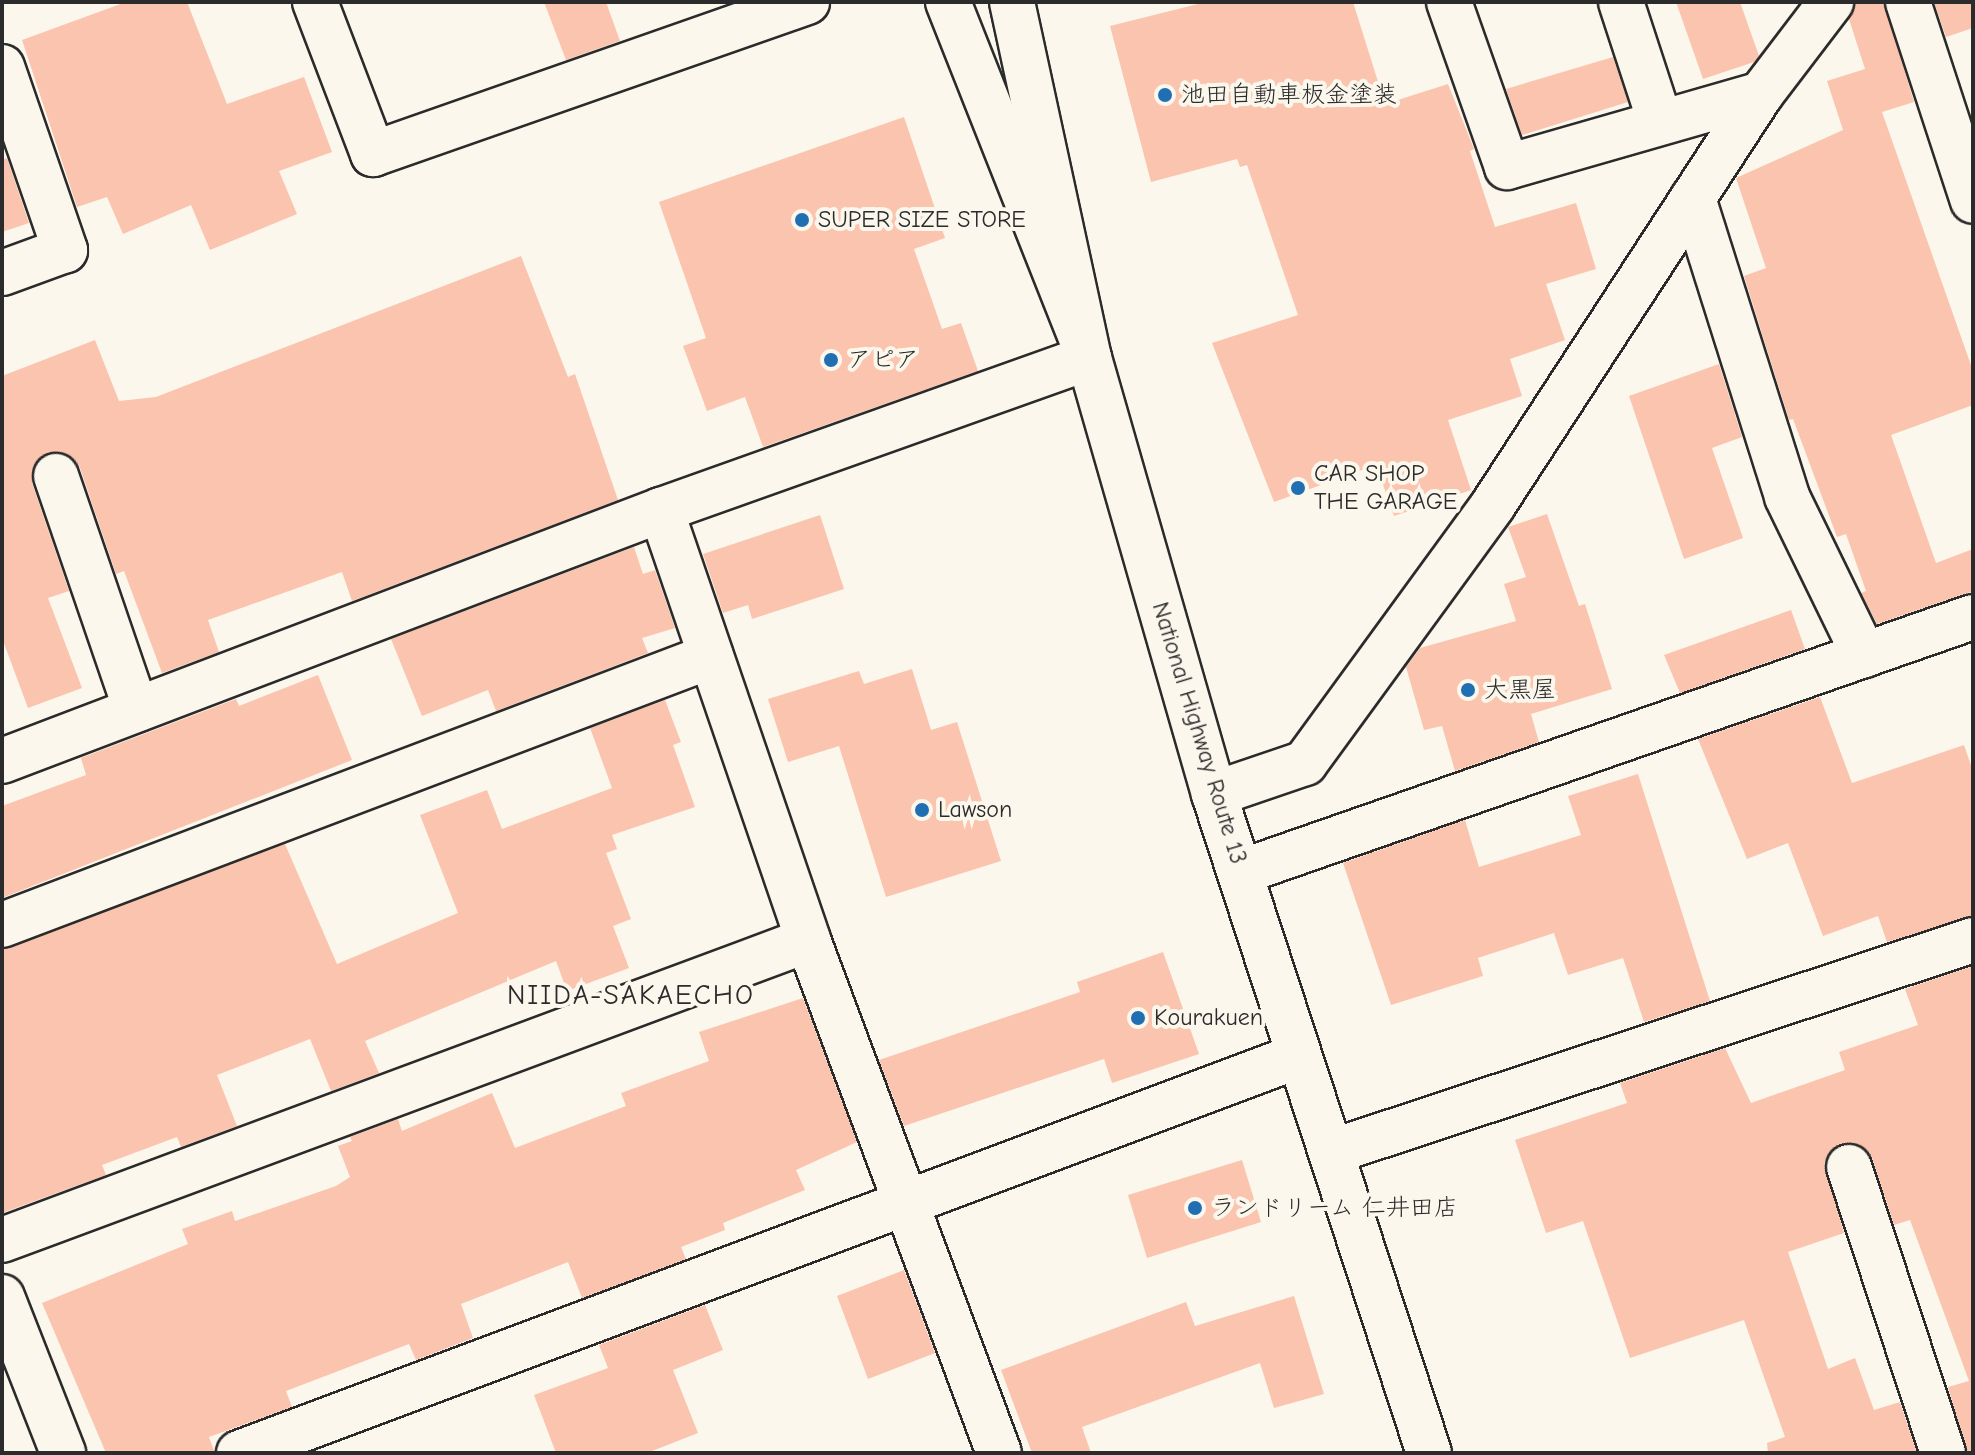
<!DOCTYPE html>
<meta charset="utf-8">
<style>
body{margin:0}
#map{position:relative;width:1975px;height:1455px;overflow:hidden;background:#fbf7ec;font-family:"Comic Neue","Klee One",sans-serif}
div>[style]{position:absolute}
.building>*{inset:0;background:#fbc4ae}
.roads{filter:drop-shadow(2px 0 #2b2b2b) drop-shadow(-2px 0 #2b2b2b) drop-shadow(0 2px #2b2b2b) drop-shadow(0 -2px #2b2b2b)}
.minor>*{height:44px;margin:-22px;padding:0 22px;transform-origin:22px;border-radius:22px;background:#fbf7ec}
.trunk>*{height:44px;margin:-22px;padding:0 22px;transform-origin:22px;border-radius:22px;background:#fbf7ec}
.dots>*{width:22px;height:22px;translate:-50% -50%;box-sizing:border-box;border:4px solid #fbf7ec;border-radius:50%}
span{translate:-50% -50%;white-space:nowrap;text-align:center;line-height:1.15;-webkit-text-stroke:8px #fbf7ec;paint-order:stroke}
.poi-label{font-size:24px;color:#2b2b2b}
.left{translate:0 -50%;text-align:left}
.street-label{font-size:24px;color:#2b2b2b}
.quarter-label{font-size:28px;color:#2b2b2b;letter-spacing:2px}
.frame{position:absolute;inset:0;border:4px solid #2b2b2b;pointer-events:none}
</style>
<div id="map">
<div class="building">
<div style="clip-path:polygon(126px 2px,187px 2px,227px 104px,304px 77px,332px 152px,279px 171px,297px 214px,210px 250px,191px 205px,123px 234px,107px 197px,77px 207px,22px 40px)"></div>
<div style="clip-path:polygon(544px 2px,606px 2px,620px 41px,566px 60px)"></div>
<div style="clip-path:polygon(1206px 2px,1353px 2px,1385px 104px,1448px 84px,1474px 149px,1470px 151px,1495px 227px,1576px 203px,1596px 269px,1546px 284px,1565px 340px,1510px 359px,1522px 396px,1448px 420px,1471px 490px,1394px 516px,1376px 465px,1274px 502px,1212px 343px,1298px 315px,1247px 165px,1240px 167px,1237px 159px,1151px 182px,1110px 26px)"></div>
<div style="clip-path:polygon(1676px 2px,1740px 2px,1759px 56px,1754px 62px,1703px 79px)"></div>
<div style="clip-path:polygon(1855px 2px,1884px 2px,1914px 102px,1882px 112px,1973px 371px,1973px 405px,1891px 435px,1936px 563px,1973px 549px,1973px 591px,1877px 624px,1861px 593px,1866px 591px,1846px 534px,1837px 537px,1793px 419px,1789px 420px,1744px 276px,1766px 268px,1736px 178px,1843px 130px,1827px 81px,1865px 69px,1849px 19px)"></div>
<div style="clip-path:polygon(1934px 2px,1973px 2px,1973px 28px,1946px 37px)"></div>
<div style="clip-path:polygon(1613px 57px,1628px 102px,1522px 135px,1506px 89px)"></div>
<div style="clip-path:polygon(904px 117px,945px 238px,914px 249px,942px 329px,961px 323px,978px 371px,763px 447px,745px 397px,707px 411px,683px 346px,706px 338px,659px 202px)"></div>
<div style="clip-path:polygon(7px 158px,29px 223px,2px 232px,2px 160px)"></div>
<div style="clip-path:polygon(521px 256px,568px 377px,575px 374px,618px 500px,352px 601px,342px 572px,208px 620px,219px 652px,162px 673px,124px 571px,116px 574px,80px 468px,72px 457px,49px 452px,37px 460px,32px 483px,69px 591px,48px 598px,82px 688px,28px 708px,2px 638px,2px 376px,95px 340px,119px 401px,156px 397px)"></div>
<div style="clip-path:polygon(1719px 364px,1742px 437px,1712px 448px,1743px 538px,1684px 559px,1629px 396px)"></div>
<div style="clip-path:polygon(1547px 514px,1579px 606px,1585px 604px,1612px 689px,1531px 714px,1539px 742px,1455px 771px,1442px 726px,1424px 730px,1406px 667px,1420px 648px,1516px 621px,1504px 584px,1526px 577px,1508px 527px)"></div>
<div style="clip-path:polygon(820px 515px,844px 589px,752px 619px,748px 605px,723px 613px,703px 554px)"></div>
<div style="clip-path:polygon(634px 547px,643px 574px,655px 570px,675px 628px,642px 638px,648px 653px,496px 711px,488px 690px,422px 716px,391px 639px)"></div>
<div style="clip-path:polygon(1791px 610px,1805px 649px,1680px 693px,1664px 655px)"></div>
<div style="clip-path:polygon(912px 669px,931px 730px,957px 722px,1001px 861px,886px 897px,839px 746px,788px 762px,768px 699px,859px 671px,864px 684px)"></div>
<div style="clip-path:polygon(318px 675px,352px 760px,2px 898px,2px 806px,86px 775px,81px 758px,236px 699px,239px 706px)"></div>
<div style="clip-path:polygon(1820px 697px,1852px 783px,1964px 745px,1973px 771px,1973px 916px,1887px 942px,1878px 916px,1823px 936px,1788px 843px,1747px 859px,1698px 739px)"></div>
<div style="clip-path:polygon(665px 700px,681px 742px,673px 745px,695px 807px,612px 835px,617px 849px,606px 853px,631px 919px,613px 926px,629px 968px,567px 991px,556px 961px,365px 1041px,379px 1073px,331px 1091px,310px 1039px,217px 1075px,237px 1126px,181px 1147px,177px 1137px,102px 1165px,106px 1175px,2px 1213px,2px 949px,285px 844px,337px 964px,458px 913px,420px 815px,487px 790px,502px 829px,612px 788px,590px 728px)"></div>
<div style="clip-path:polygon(1638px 774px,1710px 1001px,1644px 1022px,1623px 958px,1568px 975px,1554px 933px,1478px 958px,1483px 976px,1391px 1005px,1343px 863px,1465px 820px,1479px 867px,1581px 835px,1568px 796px)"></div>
<div style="clip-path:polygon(1163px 952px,1199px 1054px,1112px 1083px,1104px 1059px,904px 1126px,879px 1060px,1080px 992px,1077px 982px)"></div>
<div style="clip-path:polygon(1973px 966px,1973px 1453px,1967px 1453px,1948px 1387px,1969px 1381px,1910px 1220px,1894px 1225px,1872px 1158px,1853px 1142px,1831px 1150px,1824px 1163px,1844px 1233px,1788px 1252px,1828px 1369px,1855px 1358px,1874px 1410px,1900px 1402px,1917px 1453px,1768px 1453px,1767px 1443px,1785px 1437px,1744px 1320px,1630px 1358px,1583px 1221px,1546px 1233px,1515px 1140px,1627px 1103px,1620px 1083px,1725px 1048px,1751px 1103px,1845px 1070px,1839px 1052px,1918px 1025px,1905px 989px)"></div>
<div style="clip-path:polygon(803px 998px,857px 1142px,796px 1170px,805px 1190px,723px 1223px,725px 1230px,681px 1247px,686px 1259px,582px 1298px,568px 1262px,461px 1304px,473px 1338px,416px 1360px,409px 1344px,286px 1391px,292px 1407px,209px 1437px,215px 1453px,106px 1453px,42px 1303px,188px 1244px,182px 1229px,232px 1211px,235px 1221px,336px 1186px,350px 1177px,338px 1146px,352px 1141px,350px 1137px,398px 1119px,402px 1131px,492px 1093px,515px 1148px,626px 1106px,621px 1093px,709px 1061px,699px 1032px)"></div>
<div style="clip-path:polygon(1242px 1160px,1261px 1222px,1147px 1258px,1128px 1195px)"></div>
<div style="clip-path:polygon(904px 1270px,935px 1353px,868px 1379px,837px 1296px)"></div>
<div style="clip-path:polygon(1294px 1296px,1324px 1394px,1274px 1408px,1260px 1363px,1082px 1427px,1091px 1453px,1032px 1453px,1001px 1370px,1186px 1302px,1195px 1326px)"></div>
<div style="clip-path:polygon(705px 1305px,723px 1350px,673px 1370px,698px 1433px,647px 1453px,556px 1453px,534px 1395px,608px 1368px,599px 1345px)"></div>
</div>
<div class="roads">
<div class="minor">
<div style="left:315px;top:2px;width:163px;rotate:69.1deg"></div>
<div style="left:373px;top:154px;width:460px;rotate:-19.3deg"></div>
<div style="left:1449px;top:2px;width:175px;rotate:70.6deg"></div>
<div style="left:1507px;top:167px;width:264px;rotate:-16deg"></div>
<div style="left:1621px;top:2px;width:125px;rotate:71.9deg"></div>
<div style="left:1908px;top:2px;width:209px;rotate:71.9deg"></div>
<div style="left:2px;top:67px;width:194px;rotate:71deg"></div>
<div style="left:65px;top:250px;width:67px;rotate:159.9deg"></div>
<div style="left:1693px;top:198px;width:313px;rotate:72.5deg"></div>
<div style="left:1787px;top:497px;width:176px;rotate:64deg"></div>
<div style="left:56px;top:476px;width:247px;rotate:71.1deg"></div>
<div style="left:661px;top:510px;width:454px;rotate:71.1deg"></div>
<div style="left:808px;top:940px;width:547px;rotate:69.58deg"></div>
<div style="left:2px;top:761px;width:705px;rotate:-20.85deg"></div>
<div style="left:661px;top:510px;width:454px;rotate:-19.6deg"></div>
<div style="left:1089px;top:358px;width:383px;rotate:-111.6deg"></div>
<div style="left:1214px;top:794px;width:96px;rotate:-18.8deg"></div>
<div style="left:1305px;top:763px;width:319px;rotate:-53.9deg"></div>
<div style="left:1493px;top:505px;width:491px;rotate:-56.9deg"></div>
<div style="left:1761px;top:94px;width:116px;rotate:-52.7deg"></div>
<div style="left:1241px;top:872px;width:775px;rotate:-19.21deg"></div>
<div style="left:2px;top:925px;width:758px;rotate:-20.78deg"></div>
<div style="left:1331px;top:1152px;width:676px;rotate:-18.27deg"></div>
<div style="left:1849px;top:1167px;width:301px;rotate:71.8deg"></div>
<div style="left:2px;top:1240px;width:860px;rotate:-20.42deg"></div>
<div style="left:2px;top:1297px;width:168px;rotate:68.6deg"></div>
<div style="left:239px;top:1453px;width:1131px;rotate:-20.55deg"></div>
</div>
<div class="trunk">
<div style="left:1012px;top:2px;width:364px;rotate:77.8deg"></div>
<div style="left:1089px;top:358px;width:454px;rotate:74deg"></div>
<div style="left:1214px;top:794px;width:693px;rotate:71.93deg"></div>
</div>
</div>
<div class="dots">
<div style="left:1165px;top:95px;background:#1f6fb2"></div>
<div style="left:802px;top:220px;background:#1f6fb2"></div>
<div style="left:831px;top:360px;background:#1f6fb2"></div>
<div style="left:1298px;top:488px;background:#1f6fb2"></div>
<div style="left:1468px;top:690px;background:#1f6fb2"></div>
<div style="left:922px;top:810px;background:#1f6fb2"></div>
<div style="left:1138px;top:1018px;background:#1f6fb2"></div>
<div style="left:1195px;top:1208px;background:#1f6fb2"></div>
</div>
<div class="poi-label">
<span class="left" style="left:1181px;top:95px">池田自動車板金塗装</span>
<span class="left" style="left:818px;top:220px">SUPER SIZE STORE</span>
<span class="left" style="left:847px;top:360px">アピア</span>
<span class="left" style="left:1314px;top:488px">CAR SHOP<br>THE GARAGE</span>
<span class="left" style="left:1484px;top:690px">大黒屋</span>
<span class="left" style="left:938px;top:810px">Lawson</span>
<span class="left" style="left:1154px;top:1018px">Kourakuen</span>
<span class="left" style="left:1211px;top:1208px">ランドリーム 仁井田店</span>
</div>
<div class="street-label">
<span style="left:1199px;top:733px;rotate:73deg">National Highway Route 13</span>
</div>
<div class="quarter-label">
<span style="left:631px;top:995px">NIIDA-SAKAECHO</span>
</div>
<div class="frame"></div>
</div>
